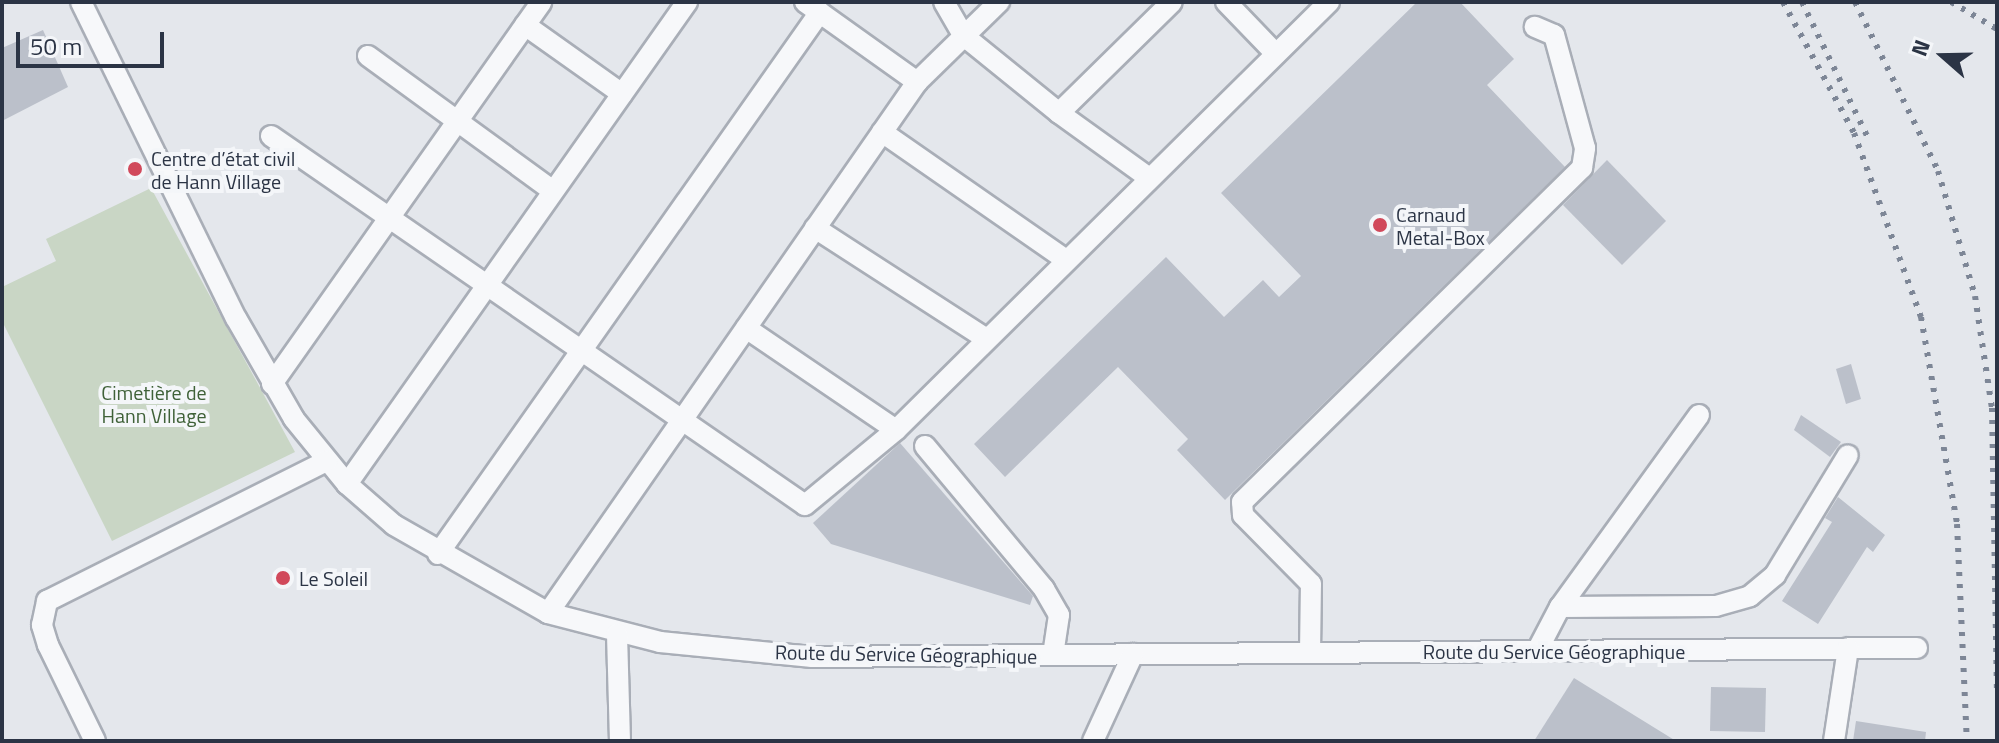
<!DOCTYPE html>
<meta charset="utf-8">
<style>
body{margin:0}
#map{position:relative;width:1999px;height:743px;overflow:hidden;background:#e4e7ec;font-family:"Titillium Web",sans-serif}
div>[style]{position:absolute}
.green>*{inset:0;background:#c9d6c5}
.building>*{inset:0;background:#bbc0ca}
.roads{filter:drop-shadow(2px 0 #a9aeb7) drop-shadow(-2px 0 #a9aeb7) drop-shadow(0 2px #a9aeb7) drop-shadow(0 -2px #a9aeb7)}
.minor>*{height:20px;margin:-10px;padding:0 10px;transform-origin:10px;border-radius:10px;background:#f7f8fa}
.rail>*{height:6px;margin-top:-3px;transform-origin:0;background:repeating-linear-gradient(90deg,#7d8696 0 4px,transparent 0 12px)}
.dots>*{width:22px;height:22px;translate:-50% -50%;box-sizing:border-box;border:4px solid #f4f6f9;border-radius:50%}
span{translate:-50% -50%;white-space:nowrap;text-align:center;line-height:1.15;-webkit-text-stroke:8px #f4f6f9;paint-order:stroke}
.poi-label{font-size:20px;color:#2b3445}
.left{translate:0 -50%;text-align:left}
.park-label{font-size:20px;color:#3f6138}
.street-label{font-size:20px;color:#2b3445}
.frame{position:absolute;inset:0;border:4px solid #2b3445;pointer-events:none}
.north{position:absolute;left:1903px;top:16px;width:80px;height:80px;-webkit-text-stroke:6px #f4f6f9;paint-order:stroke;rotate:290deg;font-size:22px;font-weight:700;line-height:32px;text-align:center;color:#2b3445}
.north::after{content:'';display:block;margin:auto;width:28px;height:36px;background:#2b3445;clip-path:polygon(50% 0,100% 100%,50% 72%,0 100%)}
.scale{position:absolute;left:16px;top:32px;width:148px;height:36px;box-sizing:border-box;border:4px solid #2b3445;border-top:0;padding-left:10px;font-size:24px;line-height:28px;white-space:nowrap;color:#2b3445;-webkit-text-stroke:6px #f4f6f9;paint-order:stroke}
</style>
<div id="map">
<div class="green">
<div style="clip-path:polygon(151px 188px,295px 452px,112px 541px,2px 321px,2px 287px,56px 261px,46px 239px)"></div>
</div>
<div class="building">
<div style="clip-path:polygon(1417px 2px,1460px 2px,1514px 59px,1487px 85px,1565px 167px,1225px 500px,1177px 450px,1188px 439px,1118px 367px,1005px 477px,974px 444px,1166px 257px,1224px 317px,1263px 280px,1279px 297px,1301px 276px,1221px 193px)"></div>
<div style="clip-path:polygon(43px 30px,68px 87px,2px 121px,2px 48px)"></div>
<div style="clip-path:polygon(1607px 160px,1666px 221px,1622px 265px,1563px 205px)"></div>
<div style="clip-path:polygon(1851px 364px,1861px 399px,1846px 404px,1836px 369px)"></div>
<div style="clip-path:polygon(1801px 415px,1841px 442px,1830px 457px,1794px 430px)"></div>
<div style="clip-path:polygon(900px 443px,1033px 596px,1030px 605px,831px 544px,813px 523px)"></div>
<div style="clip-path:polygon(1838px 497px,1885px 535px,1873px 552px,1867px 547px,1818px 624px,1782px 601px,1832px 522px,1825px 518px)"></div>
<div style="clip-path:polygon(1574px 678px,1676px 741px,1534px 741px)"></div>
<div style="clip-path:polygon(1711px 687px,1766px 688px,1765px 732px,1710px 731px)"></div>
<div style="clip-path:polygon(1856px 721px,1926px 732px,1925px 741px,1853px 741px)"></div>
</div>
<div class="roads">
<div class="minor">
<div style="left:81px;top:2px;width:352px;rotate:63.9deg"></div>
<div style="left:236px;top:318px;width:116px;rotate:60.1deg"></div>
<div style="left:294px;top:419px;width:84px;rotate:50.8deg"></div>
<div style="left:347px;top:484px;width:62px;rotate:41.1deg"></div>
<div style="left:394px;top:525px;width:177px;rotate:29.7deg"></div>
<div style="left:548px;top:613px;width:116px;rotate:14.5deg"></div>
<div style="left:660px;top:642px;width:153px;rotate:5.6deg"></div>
<div style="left:812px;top:657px;width:1105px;rotate:-0.47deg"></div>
<div style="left:805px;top:2px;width:138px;rotate:35.5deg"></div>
<div style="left:944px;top:2px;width:39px;rotate:60deg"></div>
<div style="left:964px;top:36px;width:122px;rotate:39deg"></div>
<div style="left:1059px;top:113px;width:158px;rotate:-44.5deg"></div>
<div style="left:1226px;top:2px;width:72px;rotate:46.1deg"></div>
<div style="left:525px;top:25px;width:119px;rotate:35.4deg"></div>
<div style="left:368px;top:56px;width:228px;rotate:36.1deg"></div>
<div style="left:1059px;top:113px;width:111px;rotate:35.8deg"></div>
<div style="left:882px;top:132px;width:224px;rotate:34.8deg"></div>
<div style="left:271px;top:136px;width:649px;rotate:34.64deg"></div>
<div style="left:805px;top:505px;width:118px;rotate:-39.5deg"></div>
<div style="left:896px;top:430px;width:609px;rotate:-44.67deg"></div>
<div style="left:815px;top:228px;width:202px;rotate:32.9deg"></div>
<div style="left:746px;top:328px;width:181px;rotate:34.2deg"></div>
<div style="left:272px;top:384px;width:467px;rotate:-54.8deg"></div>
<div style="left:925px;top:446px;width:186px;rotate:50.2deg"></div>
<div style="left:1044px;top:589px;width:30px;rotate:60deg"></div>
<div style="left:1059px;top:615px;width:40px;rotate:98.5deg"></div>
<div style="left:347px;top:484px;width:590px;rotate:-54.8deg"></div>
<div style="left:438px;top:554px;width:663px;rotate:-54.82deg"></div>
<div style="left:1560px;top:607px;width:156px;rotate:-0.4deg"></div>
<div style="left:1716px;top:606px;width:35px;rotate:-16deg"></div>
<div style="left:1750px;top:596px;width:33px;rotate:-40deg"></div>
<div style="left:1775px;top:575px;width:140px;rotate:-58.7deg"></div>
<div style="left:548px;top:613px;width:647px;rotate:-55.2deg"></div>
<div style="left:917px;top:82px;width:115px;rotate:-44.3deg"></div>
<div style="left:617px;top:634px;width:107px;rotate:88.4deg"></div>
<div style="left:1537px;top:651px;width:50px;rotate:-62.4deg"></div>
<div style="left:1560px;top:607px;width:237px;rotate:-54.1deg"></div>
<div style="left:1310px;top:653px;width:69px;rotate:-89.2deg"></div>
<div style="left:1311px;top:584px;width:97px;rotate:-134.6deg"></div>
<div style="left:1243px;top:515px;width:13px;rotate:-94deg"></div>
<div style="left:1242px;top:502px;width:477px;rotate:-44.5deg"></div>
<div style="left:1582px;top:168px;width:20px;rotate:-81deg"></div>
<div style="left:1585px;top:148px;width:117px;rotate:-105.3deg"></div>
<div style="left:1554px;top:35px;width:21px;rotate:-157deg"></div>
<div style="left:95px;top:741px;width:107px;rotate:-116.1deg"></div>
<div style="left:48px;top:645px;width:21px;rotate:-107deg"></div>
<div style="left:42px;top:625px;width:25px;rotate:-78deg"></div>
<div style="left:47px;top:601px;width:313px;rotate:-26.6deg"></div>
<div style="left:1093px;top:741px;width:96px;rotate:-65.3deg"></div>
<div style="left:1834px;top:741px;width:94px;rotate:-81.4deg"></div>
</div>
</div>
<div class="rail">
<div style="left:1783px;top:2px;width:149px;rotate:61.5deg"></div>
<div style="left:1854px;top:133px;width:196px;rotate:70deg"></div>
<div style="left:1921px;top:317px;width:210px;rotate:80.1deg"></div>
<div style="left:1957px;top:524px;width:217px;rotate:87.4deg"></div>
<div style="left:1802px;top:2px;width:149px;rotate:64.1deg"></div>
<div style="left:1855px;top:2px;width:188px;rotate:63.8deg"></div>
<div style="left:1938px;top:171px;width:130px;rotate:73.5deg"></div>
<div style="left:1975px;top:296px;width:113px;rotate:81.4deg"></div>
<div style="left:1992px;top:408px;width:284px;rotate:89deg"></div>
<div style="left:1951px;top:2px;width:53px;rotate:30.4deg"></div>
</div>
<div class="dots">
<div style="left:135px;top:169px;background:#d1495b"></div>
<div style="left:1380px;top:225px;background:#d1495b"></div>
<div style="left:283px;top:578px;background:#d1495b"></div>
</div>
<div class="poi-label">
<span class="left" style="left:151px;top:170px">Centre d’état civil<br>de Hann Village</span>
<span class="left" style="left:1396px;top:226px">Carnaud<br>Metal-Box</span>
<span class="left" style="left:299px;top:578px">Le Soleil</span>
</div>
<div class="park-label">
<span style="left:154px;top:404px">Cimetière de<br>Hann Village</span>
</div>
<div class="street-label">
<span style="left:1554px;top:651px">Route du Service Géographique</span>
<span style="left:906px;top:654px;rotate:1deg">Route du Service Géographique</span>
</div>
<div class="frame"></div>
<div class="north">N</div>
<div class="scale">50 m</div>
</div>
